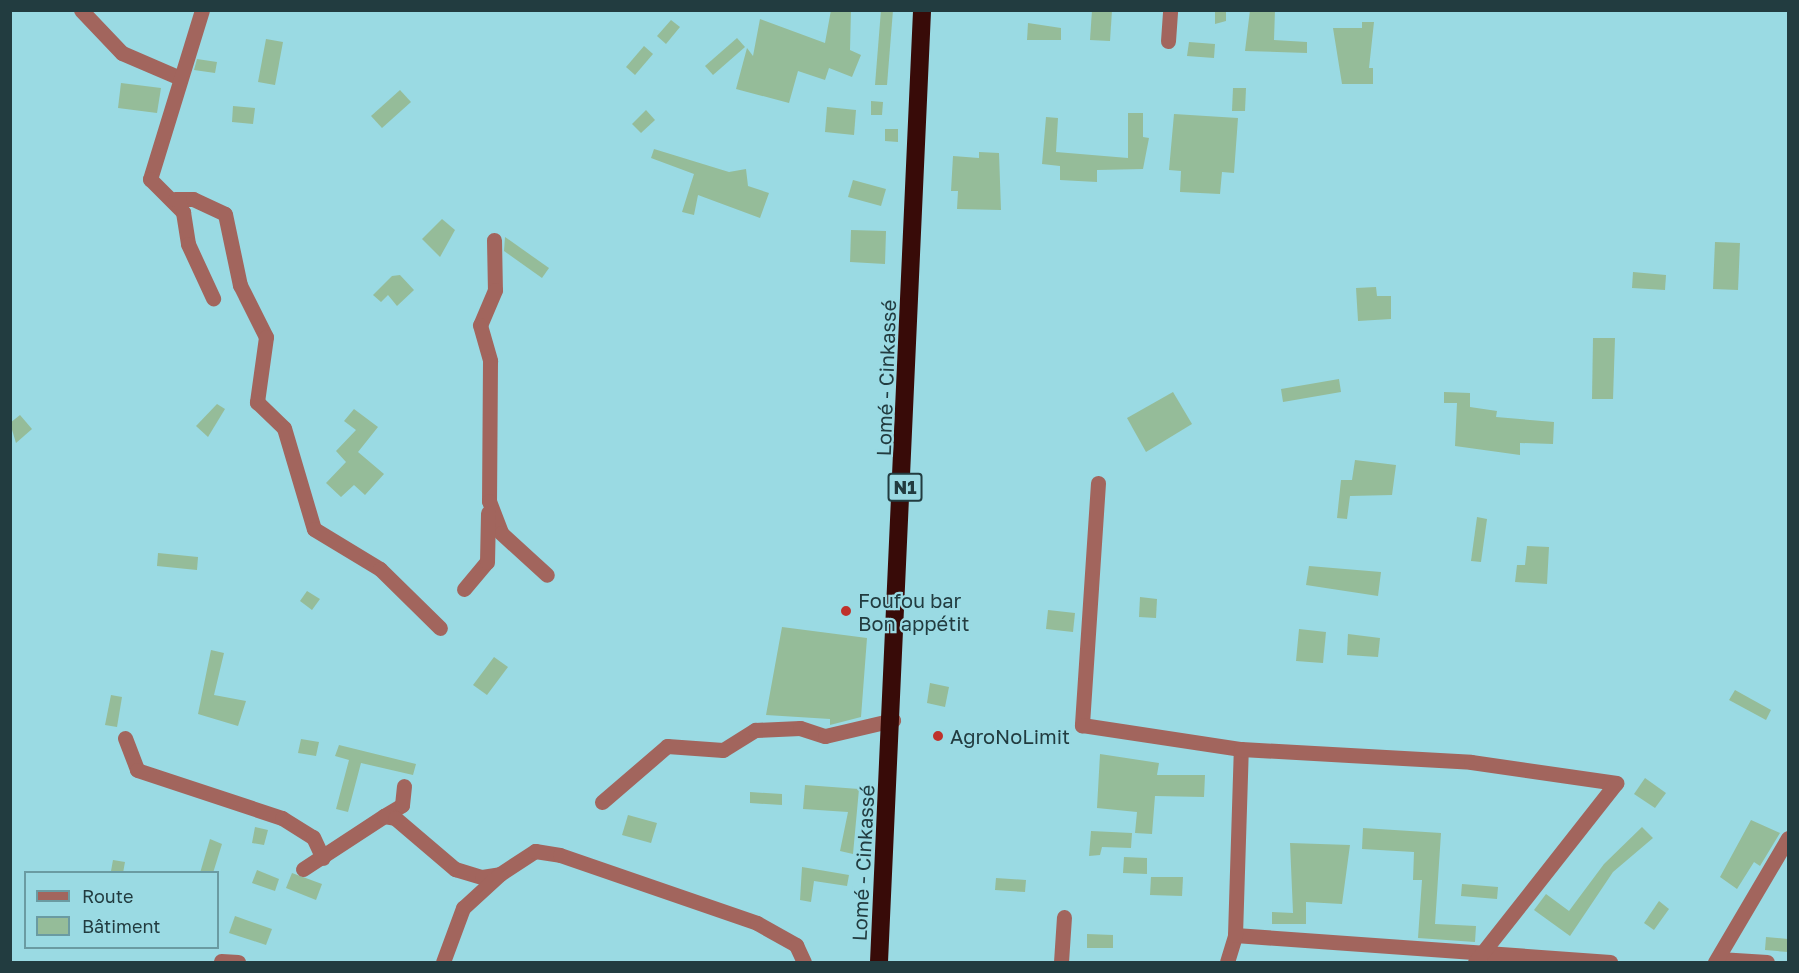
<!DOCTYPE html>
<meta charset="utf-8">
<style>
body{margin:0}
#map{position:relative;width:1799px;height:973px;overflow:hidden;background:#9adae3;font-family:"Golos Text",sans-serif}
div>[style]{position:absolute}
.building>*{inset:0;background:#95bc99}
.minor>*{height:15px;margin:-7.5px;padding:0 7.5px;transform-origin:7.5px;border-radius:7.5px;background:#a2655d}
.highway>*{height:18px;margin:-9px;padding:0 9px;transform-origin:9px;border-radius:9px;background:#380b08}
.dots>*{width:16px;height:16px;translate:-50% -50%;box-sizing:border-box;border:3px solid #9adae3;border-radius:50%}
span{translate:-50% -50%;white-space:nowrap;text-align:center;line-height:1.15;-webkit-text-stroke:4.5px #9adae3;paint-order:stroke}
.shield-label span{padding:2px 4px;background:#9adae3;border:2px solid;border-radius:4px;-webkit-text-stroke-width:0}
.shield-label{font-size:18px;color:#223c40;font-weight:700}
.street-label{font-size:20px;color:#223c40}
.poi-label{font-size:20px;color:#223c40}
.left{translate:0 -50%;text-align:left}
.frame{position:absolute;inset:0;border:12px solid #223c40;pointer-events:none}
.legend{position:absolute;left:24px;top:871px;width:195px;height:78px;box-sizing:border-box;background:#9adae3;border:2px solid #6a9ba2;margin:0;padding:8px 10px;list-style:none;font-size:18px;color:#223c40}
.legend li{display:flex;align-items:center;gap:12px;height:30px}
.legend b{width:30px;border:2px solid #6a9ba2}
</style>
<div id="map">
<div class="building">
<div style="clip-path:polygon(831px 10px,851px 10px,850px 50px,861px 55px,852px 77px,829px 68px,825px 80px,798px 71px,789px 103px,736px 89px,747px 48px,753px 56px,760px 19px,825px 43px)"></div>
<div style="clip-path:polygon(881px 10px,893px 10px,887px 85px,875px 85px)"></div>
<div style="clip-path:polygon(1092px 10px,1112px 10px,1110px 41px,1090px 40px)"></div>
<div style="clip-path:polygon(1215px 10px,1226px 10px,1226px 21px,1215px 24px)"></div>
<div style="clip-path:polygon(1250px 10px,1275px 10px,1274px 40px,1307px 42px,1307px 53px,1245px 51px)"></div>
<div style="clip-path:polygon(671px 20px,680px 27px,666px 44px,657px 36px)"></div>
<div style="clip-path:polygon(1362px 22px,1374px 22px,1369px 68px,1373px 68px,1373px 84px,1342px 84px,1333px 28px,1362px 28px)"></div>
<div style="clip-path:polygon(1028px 23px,1061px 28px,1061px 40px,1027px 40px)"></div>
<div style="clip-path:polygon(737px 38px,745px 47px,713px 75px,705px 66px)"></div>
<div style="clip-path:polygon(266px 39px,283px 42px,275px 85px,258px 82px)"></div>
<div style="clip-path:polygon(1189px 42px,1215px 44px,1214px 58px,1187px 56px)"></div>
<div style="clip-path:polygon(644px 46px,653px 54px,635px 75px,626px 67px)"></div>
<div style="clip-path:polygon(197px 59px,217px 62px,215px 73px,194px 70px)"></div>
<div style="clip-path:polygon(121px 83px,161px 88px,157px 113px,118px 108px)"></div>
<div style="clip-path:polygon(1233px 88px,1246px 88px,1245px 111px,1232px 111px)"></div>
<div style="clip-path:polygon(400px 90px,411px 102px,382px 128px,371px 116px)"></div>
<div style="clip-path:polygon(871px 101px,883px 102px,882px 115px,871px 115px)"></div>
<div style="clip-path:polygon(233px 106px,255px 108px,253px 124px,232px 122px)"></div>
<div style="clip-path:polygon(827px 107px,856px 110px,854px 135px,825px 132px)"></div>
<div style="clip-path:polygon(646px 110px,655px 120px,641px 133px,632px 124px)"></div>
<div style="clip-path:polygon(1128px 113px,1143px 113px,1143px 137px,1149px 138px,1143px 169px,1097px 170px,1097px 182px,1060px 180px,1060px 166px,1042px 164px,1046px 117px,1058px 118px,1056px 152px,1128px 158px)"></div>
<div style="clip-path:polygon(1174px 114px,1238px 118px,1234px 173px,1222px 172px,1220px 194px,1180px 192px,1181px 171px,1169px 170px)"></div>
<div style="clip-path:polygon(885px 129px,898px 129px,898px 142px,885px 141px)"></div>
<div style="clip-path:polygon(654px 149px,729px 172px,746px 169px,748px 186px,769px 193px,760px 218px,698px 195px,694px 215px,682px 212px,694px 174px,651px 158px)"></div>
<div style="clip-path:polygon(979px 152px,999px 153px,1001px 210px,957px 209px,958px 191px,951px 191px,953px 156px,979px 158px)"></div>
<div style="clip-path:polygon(853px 180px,886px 189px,881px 206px,848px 197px)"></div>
<div style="clip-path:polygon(442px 219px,455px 230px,440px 257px,422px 239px)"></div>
<div style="clip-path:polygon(851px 230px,886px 231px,885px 264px,850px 262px)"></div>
<div style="clip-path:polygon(505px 237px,549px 268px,542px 278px,504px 251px)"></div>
<div style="clip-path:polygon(1715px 242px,1740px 243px,1738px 290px,1713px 289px)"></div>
<div style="clip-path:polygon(1633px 272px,1666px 275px,1665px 290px,1632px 288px)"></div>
<div style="clip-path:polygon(400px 275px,414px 290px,397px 306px,388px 295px,381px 302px,373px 295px,392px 276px)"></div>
<div style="clip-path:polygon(1376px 287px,1377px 296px,1391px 296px,1391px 319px,1358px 321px,1356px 288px)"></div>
<div style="clip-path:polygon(1593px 338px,1615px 338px,1613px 399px,1592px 399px)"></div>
<div style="clip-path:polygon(1339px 379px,1341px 392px,1283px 402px,1281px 389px)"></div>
<div style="clip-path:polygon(1173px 392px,1192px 424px,1146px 452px,1127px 418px)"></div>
<div style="clip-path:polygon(1444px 392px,1470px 393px,1470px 407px,1497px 411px,1496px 417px,1554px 422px,1553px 444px,1520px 443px,1520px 455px,1455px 446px,1457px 403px,1444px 403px)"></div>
<div style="clip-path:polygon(217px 404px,225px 409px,208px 437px,196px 426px)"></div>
<div style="clip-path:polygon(354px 409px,378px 427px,358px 452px,384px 474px,365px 495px,354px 485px,341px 497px,326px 483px,346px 462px,336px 451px,356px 430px,344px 421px)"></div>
<div style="clip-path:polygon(20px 415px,32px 429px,16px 443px,10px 423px)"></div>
<div style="clip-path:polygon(1355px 460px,1396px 465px,1392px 495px,1350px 496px,1347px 519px,1337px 518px,1341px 480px,1352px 480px)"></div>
<div style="clip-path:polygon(1477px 517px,1487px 519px,1481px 562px,1471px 561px)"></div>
<div style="clip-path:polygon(1527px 546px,1549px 547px,1547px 584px,1515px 582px,1517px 565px,1525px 565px)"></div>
<div style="clip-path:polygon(158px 553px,198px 557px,197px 570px,157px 566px)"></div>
<div style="clip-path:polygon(1309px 566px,1381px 572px,1378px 596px,1306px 585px)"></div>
<div style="clip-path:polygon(307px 591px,320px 599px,312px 610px,300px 601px)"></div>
<div style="clip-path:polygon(1140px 597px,1157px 599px,1156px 618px,1139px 617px)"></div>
<div style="clip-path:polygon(1048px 610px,1075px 613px,1073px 632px,1046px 629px)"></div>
<div style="clip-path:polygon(782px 627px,867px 638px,861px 717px,830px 725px,830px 719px,766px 715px)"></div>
<div style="clip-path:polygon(1299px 629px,1326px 632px,1323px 663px,1296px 661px)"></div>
<div style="clip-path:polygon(1348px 634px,1380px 638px,1378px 657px,1347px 655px)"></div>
<div style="clip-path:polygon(211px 650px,224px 653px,214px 695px,246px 701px,238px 726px,198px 714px)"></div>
<div style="clip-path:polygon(494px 657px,508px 667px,487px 695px,473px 685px)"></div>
<div style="clip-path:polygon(930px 683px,949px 687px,945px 707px,927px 703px)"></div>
<div style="clip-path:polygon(1735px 690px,1771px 710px,1766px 720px,1729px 700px)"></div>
<div style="clip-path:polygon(111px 695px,122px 697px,117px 727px,105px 725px)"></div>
<div style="clip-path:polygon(301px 739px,319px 742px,316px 756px,298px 753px)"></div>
<div style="clip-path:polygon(339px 745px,416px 764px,413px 775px,361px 763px,348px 812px,336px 809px,349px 760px,335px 756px)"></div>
<div style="clip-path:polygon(1100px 754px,1159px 763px,1157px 775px,1205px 775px,1204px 797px,1155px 796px,1152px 834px,1135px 833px,1137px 812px,1097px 808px)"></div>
<div style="clip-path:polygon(1645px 778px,1666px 793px,1655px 808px,1634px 794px)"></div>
<div style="clip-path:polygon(805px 785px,859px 789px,853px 854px,840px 851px,848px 812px,803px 809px)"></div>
<div style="clip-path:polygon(750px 792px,782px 794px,782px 805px,750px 803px)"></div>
<div style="clip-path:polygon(628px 815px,657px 823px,651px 843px,622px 835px)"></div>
<div style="clip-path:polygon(1751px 820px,1780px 833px,1760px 866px,1754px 862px,1737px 889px,1720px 877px)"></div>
<div style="clip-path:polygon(255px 827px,268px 830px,264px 845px,252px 843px)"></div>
<div style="clip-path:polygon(1642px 827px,1653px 838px,1613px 872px,1570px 936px,1534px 910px,1546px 894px,1569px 911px,1604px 864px)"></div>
<div style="clip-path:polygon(1363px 828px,1441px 833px,1435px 924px,1476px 926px,1475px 942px,1418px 938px,1422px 880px,1413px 880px,1414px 852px,1362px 849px)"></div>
<div style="clip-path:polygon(1091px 831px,1132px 833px,1131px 848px,1102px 847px,1100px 855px,1089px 856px)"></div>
<div style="clip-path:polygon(210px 839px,222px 844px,213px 873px,200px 873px)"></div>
<div style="clip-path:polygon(1290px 843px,1350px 845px,1342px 904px,1306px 902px,1306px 924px,1272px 924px,1272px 912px,1293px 913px)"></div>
<div style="clip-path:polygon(1124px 857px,1147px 858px,1147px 874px,1123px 873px)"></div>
<div style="clip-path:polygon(113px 860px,125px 862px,123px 873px,111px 871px)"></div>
<div style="clip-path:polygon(802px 867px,849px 875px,847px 886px,814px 881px,811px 902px,800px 900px)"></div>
<div style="clip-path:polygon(257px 870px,279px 879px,275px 891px,252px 883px)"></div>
<div style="clip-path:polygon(292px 873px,322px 884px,316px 900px,286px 888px)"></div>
<div style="clip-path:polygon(1151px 877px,1183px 877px,1182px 896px,1150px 895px)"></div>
<div style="clip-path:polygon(996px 878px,1026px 880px,1025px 892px,995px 890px)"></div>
<div style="clip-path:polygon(1462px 884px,1498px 887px,1497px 899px,1461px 896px)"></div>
<div style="clip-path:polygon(1659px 901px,1669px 909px,1654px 930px,1644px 923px)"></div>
<div style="clip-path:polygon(235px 916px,272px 929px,266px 945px,229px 933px)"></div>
<div style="clip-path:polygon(1087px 934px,1113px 935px,1113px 948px,1087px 948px)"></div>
<div style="clip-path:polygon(1766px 937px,1788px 939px,1788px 952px,1765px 950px)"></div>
</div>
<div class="minor">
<div style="left:81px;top:10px;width:59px;rotate:46.4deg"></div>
<div style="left:122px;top:53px;width:61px;rotate:23.2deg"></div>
<div style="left:202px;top:10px;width:177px;rotate:107.1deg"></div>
<div style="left:150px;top:179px;width:47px;rotate:45deg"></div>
<div style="left:183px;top:212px;width:32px;rotate:81deg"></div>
<div style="left:188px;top:244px;width:60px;rotate:65.2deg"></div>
<div style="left:1168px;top:41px;width:31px;rotate:-86deg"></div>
<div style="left:175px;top:199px;width:18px"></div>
<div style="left:193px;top:199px;width:35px;rotate:25deg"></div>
<div style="left:225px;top:214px;width:73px;rotate:78.1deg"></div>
<div style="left:240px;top:285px;width:58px;rotate:63.4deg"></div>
<div style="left:266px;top:337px;width:66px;rotate:97.9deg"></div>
<div style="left:257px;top:402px;width:37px;rotate:44deg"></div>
<div style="left:284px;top:428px;width:105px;rotate:73.5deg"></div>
<div style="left:314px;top:529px;width:77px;rotate:31.2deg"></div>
<div style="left:380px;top:569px;width:84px;rotate:44.5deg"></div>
<div style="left:494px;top:240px;width:50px;rotate:88.9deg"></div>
<div style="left:495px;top:290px;width:38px;rotate:113deg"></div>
<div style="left:480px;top:325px;width:37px;rotate:74deg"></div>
<div style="left:490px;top:361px;width:140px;rotate:90.4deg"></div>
<div style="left:489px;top:501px;width:34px;rotate:69deg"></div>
<div style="left:501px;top:533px;width:62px;rotate:42.4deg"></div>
<div style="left:1098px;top:483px;width:243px;rotate:93.8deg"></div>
<div style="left:1082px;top:725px;width:161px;rotate:8.6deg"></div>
<div style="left:464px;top:589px;width:35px;rotate:-50deg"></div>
<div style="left:487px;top:562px;width:49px;rotate:-88.8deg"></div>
<div style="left:125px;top:738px;width:34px;rotate:69deg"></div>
<div style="left:137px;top:770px;width:153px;rotate:18.3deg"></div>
<div style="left:282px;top:818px;width:36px;rotate:32deg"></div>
<div style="left:313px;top:837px;width:23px;rotate:65deg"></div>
<div style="left:602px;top:802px;width:86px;rotate:-40.7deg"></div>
<div style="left:667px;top:746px;width:56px;rotate:4.1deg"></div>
<div style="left:723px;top:750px;width:38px;rotate:-32deg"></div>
<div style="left:755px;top:730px;width:45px;rotate:-2.5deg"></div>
<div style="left:800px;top:728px;width:26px;rotate:18deg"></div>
<div style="left:825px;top:736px;width:70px;rotate:-13.2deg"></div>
<div style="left:384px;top:816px;width:21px;rotate:-31deg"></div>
<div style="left:402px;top:805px;width:19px;rotate:-84deg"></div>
<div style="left:303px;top:869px;width:97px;rotate:-33.2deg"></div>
<div style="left:384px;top:816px;width:11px;rotate:10deg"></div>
<div style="left:395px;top:818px;width:79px;rotate:40.4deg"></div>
<div style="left:455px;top:869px;width:28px;rotate:17deg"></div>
<div style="left:482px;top:877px;width:18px;rotate:-9deg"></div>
<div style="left:500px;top:874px;width:42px;rotate:-33.3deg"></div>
<div style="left:535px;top:851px;width:25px;rotate:9deg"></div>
<div style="left:560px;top:855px;width:208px;rotate:19deg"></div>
<div style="left:757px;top:923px;width:45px;rotate:29.4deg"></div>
<div style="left:796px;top:945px;width:19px;rotate:65deg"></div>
<div style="left:1235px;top:935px;width:376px;rotate:4.1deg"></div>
<div style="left:1719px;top:959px;width:48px;rotate:3.6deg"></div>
<div style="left:221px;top:961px;width:17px;rotate:3deg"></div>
<div style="left:443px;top:962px;width:58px;rotate:-69.7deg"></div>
<div style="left:463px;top:908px;width:50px;rotate:-42.6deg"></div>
<div style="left:1061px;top:962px;width:45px;rotate:-86.2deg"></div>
<div style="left:1227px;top:962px;width:28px;rotate:-73deg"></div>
<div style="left:1235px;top:935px;width:186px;rotate:-88.2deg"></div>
<div style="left:1241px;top:749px;width:230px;rotate:3.2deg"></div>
<div style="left:1471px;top:762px;width:147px;rotate:8.2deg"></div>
<div style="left:1616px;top:783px;width:228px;rotate:128.2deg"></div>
<div style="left:1715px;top:962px;width:144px;rotate:-59.5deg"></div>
</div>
<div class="highway">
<div style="left:879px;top:962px;width:953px;rotate:-87.41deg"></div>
</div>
<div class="dots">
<div style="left:846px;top:611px;background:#bf312b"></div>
<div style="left:938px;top:736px;background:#bf312b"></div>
</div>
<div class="shield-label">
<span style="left:905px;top:487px">N1</span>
</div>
<div class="street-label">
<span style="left:886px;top:378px;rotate:-88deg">Lomé - Cinkassé</span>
<span style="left:863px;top:863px;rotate:-87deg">Lomé - Cinkassé</span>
</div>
<div class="poi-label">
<span class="left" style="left:858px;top:612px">Foufou bar<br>Bon appétit</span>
<span class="left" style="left:950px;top:736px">AgroNoLimit</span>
</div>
<div class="frame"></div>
<ul class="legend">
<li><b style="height:8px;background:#a2655d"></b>Route</li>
<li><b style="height:16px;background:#95bc99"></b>Bâtiment</li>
</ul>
</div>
